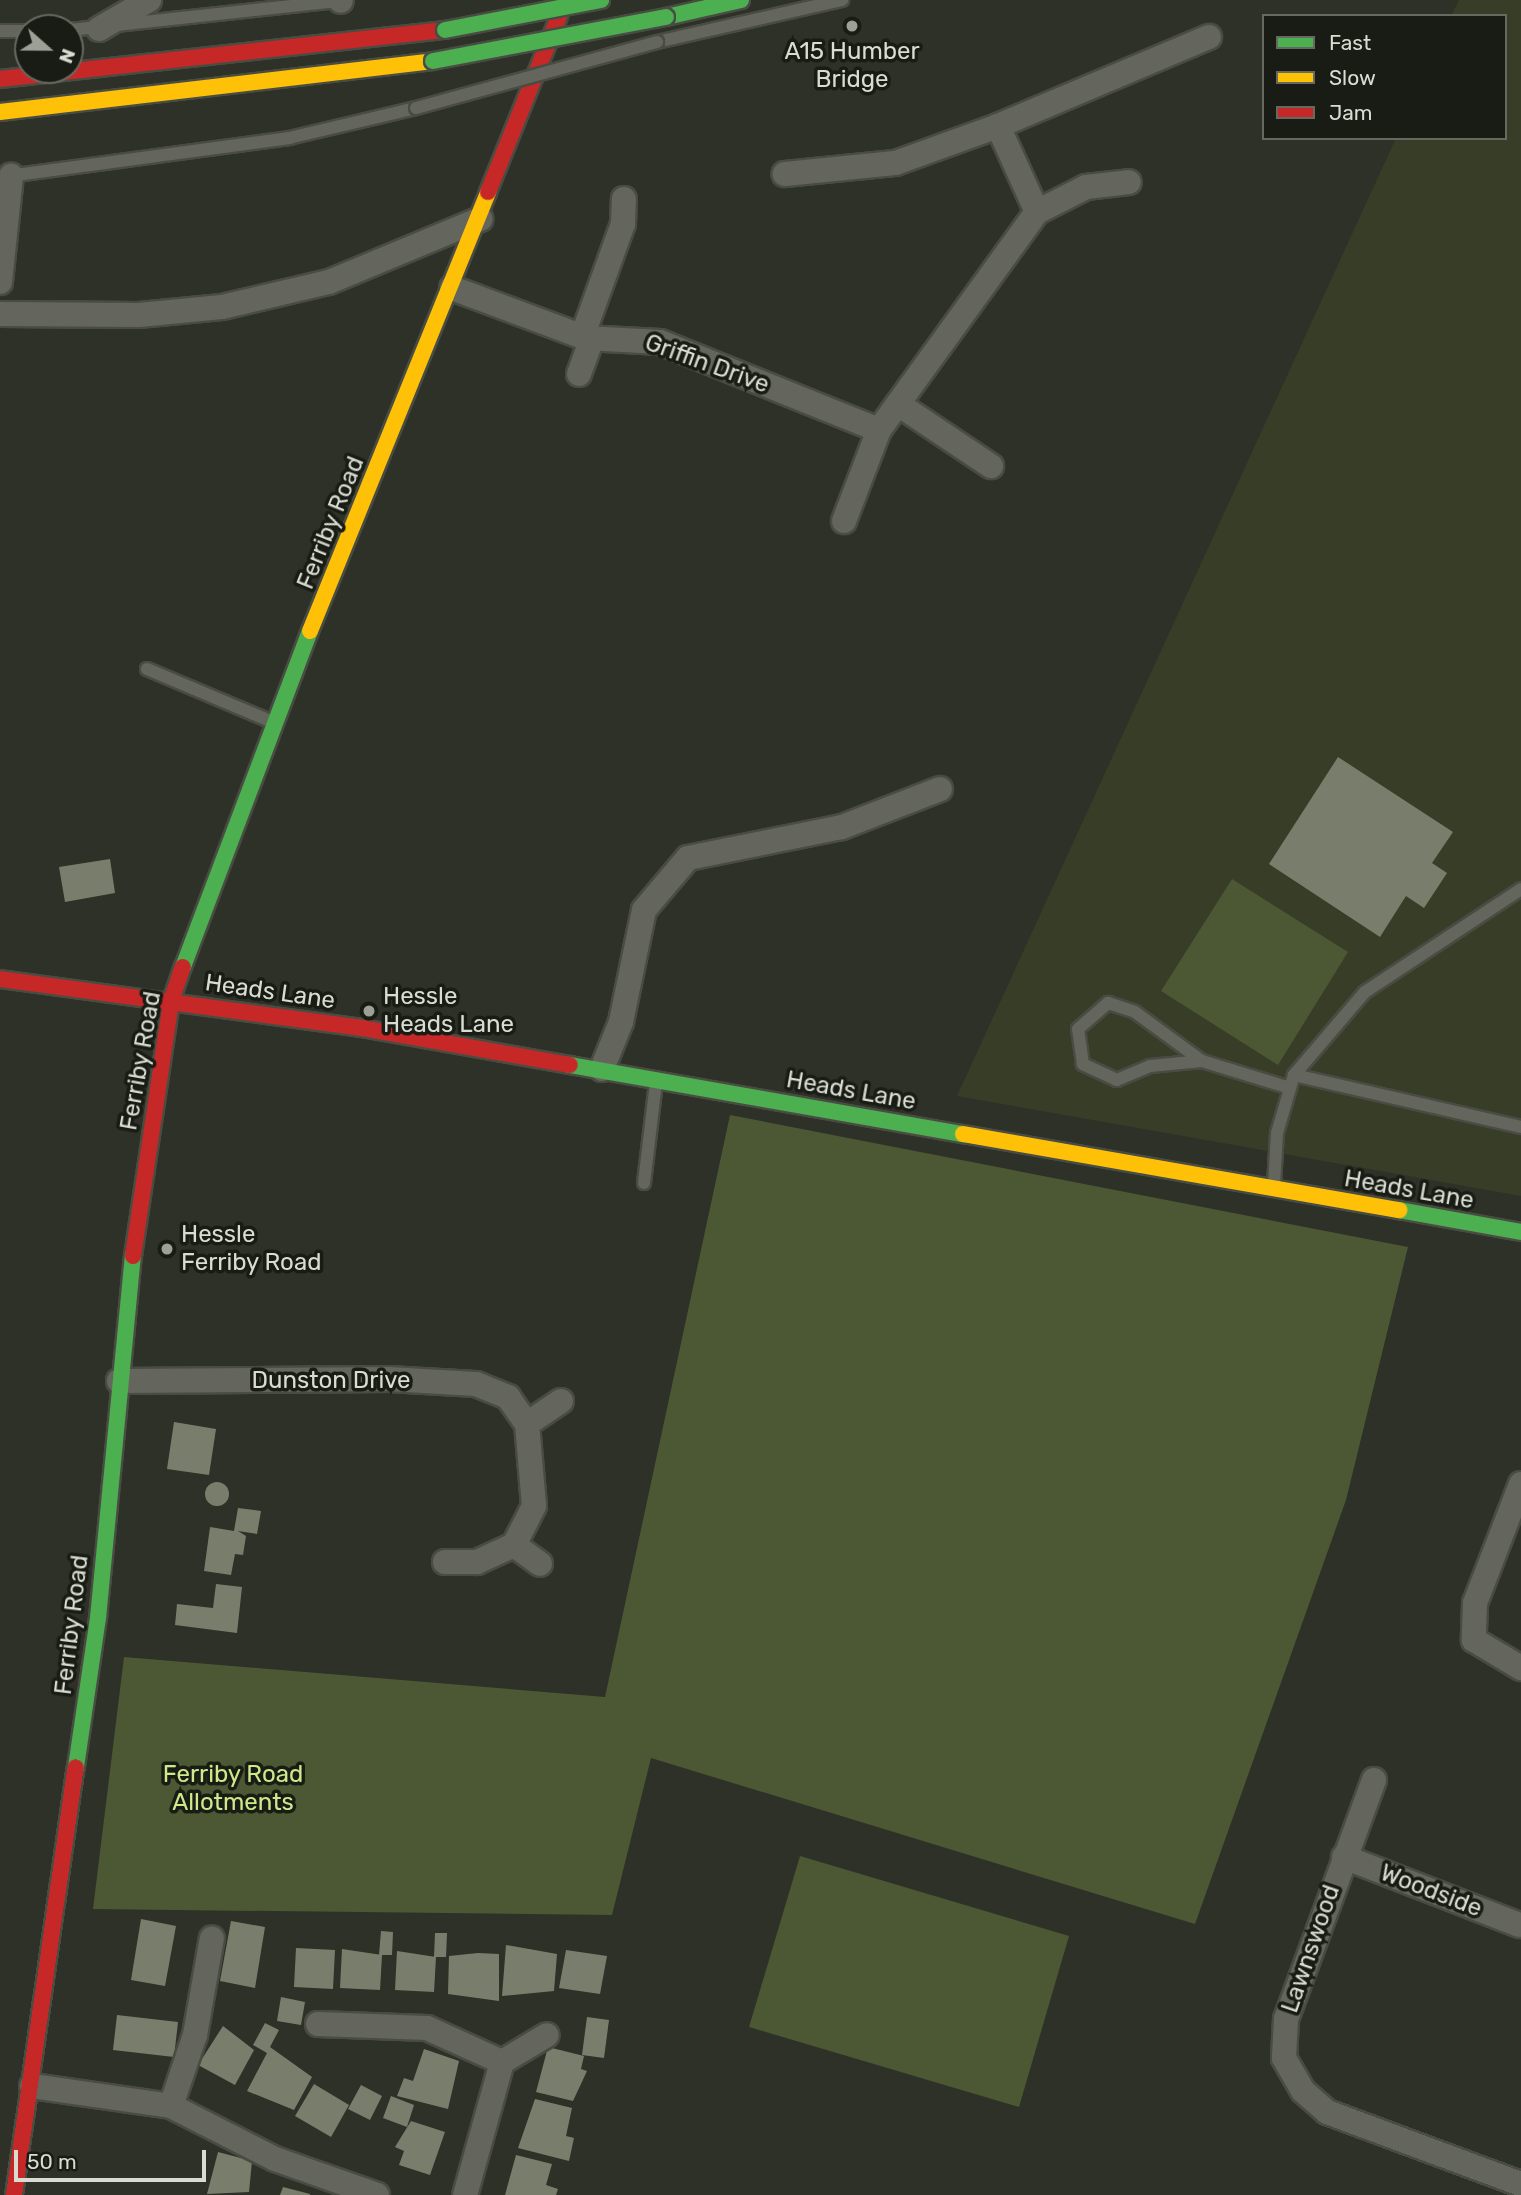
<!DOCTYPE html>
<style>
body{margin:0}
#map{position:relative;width:1521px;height:2195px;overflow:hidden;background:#2e3127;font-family:Rubik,sans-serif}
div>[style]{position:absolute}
.built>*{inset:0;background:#373d27}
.green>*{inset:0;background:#4c5734}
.building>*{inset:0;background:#797e6c}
.round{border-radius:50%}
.roads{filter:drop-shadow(2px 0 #494c43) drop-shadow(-2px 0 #494c43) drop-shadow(0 2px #494c43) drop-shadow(0 -2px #494c43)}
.lane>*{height:12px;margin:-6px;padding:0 6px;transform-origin:6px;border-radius:6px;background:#64665e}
.street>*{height:24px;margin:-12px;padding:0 12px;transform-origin:12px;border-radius:12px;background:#64665e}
.fast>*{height:16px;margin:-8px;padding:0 8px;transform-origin:8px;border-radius:8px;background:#4caf50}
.slow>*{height:16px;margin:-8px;padding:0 8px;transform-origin:8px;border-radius:8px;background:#ffc107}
.jam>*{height:16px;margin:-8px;padding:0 8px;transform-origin:8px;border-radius:8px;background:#c62828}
.bridges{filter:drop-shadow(2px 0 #494c43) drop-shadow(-2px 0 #494c43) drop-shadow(0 2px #494c43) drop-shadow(0 -2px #494c43)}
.lane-bridge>*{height:12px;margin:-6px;padding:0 6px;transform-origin:6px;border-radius:6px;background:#64665e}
.fast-bridge>*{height:16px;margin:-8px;padding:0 8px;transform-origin:8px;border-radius:8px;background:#4caf50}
.dots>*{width:19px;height:19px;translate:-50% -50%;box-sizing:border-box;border:4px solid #191c14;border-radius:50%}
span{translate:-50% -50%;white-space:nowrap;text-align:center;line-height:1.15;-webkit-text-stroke:7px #191c14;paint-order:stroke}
.poi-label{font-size:24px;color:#d9dcd1}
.left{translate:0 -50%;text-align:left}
.street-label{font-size:24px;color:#d9dcd1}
.park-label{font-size:24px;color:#cde98a}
.legend{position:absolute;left:1262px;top:14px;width:245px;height:126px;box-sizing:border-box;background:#191c14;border:2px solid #666960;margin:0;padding:9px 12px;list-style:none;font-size:21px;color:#d9dcd1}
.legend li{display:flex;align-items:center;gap:14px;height:35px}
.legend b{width:35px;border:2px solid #666960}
.north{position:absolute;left:14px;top:14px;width:70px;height:70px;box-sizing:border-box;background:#191c14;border:2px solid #666960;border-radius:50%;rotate:111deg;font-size:19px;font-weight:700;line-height:28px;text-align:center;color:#d9dcd1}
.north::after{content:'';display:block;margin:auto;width:24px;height:32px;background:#9da096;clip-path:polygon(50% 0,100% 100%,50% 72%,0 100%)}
.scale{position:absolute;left:14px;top:2150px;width:192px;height:32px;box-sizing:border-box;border:4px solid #d9dcd1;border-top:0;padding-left:9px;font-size:21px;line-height:24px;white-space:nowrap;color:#d9dcd1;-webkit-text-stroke:5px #191c14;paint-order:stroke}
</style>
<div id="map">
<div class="built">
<div style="clip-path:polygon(1459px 0,1521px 0,1521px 1196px,957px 1096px,1396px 138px,1505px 138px,1505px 16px,1451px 16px)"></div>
</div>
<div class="green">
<div style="clip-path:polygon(1232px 879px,1348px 952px,1278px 1065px,1161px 991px)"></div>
<div style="clip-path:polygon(730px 1115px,1408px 1247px,1346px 1500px,1195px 1924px,651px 1758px,612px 1915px,93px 1909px,124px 1657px,605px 1697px)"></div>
<div style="clip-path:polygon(800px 1856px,1069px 1936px,1019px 2107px,749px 2027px)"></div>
</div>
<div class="building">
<div style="clip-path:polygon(1338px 757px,1453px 832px,1432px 863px,1447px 873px,1424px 908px,1406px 896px,1380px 937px,1269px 864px)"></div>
<div style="clip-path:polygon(110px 859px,115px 893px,65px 902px,59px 867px)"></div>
<div style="clip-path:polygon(174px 1422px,216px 1429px,209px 1475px,167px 1469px)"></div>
<div class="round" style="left:205px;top:1482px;width:24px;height:24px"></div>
<div style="clip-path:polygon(238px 1508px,261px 1511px,257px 1534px,238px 1531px,246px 1536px,243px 1555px,235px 1554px,231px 1575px,204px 1571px,210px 1527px,234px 1531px)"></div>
<div style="clip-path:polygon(216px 1584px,242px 1587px,237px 1633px,175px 1625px,177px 1604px,213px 1608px)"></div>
<div style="clip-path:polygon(141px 1919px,176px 1926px,165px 1986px,131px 1980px)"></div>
<div style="clip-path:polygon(231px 1921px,265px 1927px,255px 1988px,220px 1981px)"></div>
<div style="clip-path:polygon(381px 1931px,393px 1932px,392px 1955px,379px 1955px)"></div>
<div style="clip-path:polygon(435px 1933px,447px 1933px,446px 1957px,434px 1957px)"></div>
<div style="clip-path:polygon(506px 1945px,557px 1954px,554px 1991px,502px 1996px)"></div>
<div style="clip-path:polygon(296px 1948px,335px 1950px,333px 1989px,294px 1987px)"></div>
<div style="clip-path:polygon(342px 1949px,382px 1955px,380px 1990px,340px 1988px)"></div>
<div style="clip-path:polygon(566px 1950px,607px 1956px,600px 1994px,559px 1988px)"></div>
<div style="clip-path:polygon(397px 1951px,436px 1957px,434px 1992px,395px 1990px)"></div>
<div style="clip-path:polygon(478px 1953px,499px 1954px,499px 2001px,448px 1994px,449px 1956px)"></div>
<div style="clip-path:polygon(281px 1997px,305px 2002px,301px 2025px,277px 2021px)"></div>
<div style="clip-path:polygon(117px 2015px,178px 2022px,174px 2057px,113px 2050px)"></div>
<div style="clip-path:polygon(587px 2017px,609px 2020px,604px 2058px,582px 2055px)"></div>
<div style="clip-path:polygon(265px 2023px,279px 2030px,270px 2047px,312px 2077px,294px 2110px,247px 2091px,267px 2053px,253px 2045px)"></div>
<div style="clip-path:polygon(223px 2026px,254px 2050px,235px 2085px,198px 2065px)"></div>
<div style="clip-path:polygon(548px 2047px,584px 2056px,581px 2069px,587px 2071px,573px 2101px,536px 2092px)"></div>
<div style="clip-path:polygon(424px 2049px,459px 2061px,448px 2109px,397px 2096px,404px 2078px,413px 2081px)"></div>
<div style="clip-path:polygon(314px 2084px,349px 2105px,331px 2137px,295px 2116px)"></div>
<div style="clip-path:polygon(361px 2085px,382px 2096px,370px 2120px,348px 2109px)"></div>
<div style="clip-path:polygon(391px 2096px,414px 2105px,407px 2127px,383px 2118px)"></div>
<div style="clip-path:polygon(535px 2099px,572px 2108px,566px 2136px,574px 2138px,569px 2161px,518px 2148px)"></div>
<div style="clip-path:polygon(411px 2121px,445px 2132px,430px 2175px,399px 2165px,404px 2151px,395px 2147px)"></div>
<div style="clip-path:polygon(218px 2152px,252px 2161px,249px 2192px,207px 2194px)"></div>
<div style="clip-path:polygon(516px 2155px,552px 2164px,546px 2185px,558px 2189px,556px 2195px,505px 2195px)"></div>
<div style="clip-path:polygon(283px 2187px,310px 2194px,310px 2195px,280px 2195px)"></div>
</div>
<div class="roads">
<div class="lane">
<div style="left:70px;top:30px;width:276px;rotate:-6.2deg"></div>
<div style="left:0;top:31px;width:28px"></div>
<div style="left:657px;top:42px;width:190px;rotate:-12.8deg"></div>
<div style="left:9px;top:176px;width:283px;rotate:-7.7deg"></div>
<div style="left:289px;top:138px;width:130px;rotate:-13.3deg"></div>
<div style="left:147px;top:669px;width:134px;rotate:22.9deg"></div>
<div style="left:1202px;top:1061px;width:52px;rotate:174.5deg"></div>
<div style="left:1150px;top:1066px;width:36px;rotate:157deg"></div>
<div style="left:1117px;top:1080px;width:38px;rotate:-155deg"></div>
<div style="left:1083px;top:1064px;width:35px;rotate:-98deg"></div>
<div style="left:1078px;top:1029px;width:40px;rotate:-41deg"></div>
<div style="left:1108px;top:1003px;width:28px;rotate:18deg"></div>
<div style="left:1135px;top:1012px;width:83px;rotate:36.2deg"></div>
<div style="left:1202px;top:1061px;width:92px;rotate:17.1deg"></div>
<div style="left:1294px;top:1075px;width:233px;rotate:12.9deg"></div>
<div style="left:644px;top:1183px;width:101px;rotate:-83.2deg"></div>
<div style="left:1274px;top:1186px;width:53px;rotate:-86.8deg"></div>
<div style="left:1277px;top:1133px;width:60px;rotate:-73.7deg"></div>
<div style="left:1294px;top:1075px;width:109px;rotate:-49.5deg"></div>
<div style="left:1365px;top:992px;width:187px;rotate:-33.4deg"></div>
</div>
<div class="street">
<div style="left:340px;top:0;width:1px;rotate:45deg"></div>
<div style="left:99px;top:29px;width:58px;rotate:-30.1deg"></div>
<div style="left:998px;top:126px;width:229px;rotate:-22.9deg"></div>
<div style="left:1037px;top:212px;width:55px;rotate:-27deg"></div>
<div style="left:1086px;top:187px;width:43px;rotate:-6.6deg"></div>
<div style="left:0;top:282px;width:107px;rotate:-84.1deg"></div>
<div style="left:452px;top:288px;width:143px;rotate:20.5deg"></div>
<div style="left:586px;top:338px;width:74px;rotate:3.1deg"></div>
<div style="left:660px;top:342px;width:236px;rotate:21.9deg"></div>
<div style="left:879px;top:430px;width:269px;rotate:-54.1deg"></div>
<div style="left:1037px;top:212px;width:94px;rotate:-114.4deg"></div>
<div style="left:998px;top:126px;width:109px;rotate:160.2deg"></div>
<div style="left:895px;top:163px;width:111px;rotate:174.3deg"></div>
<div style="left:0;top:314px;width:139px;rotate:0.4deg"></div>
<div style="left:139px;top:315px;width:83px;rotate:-5.5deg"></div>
<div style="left:222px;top:307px;width:110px;rotate:-13.2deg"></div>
<div style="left:329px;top:282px;width:164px;rotate:-22.6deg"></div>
<div style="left:582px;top:337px;width:120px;rotate:-70.1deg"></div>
<div style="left:623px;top:224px;width:25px;rotate:-88deg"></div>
<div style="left:579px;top:374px;width:38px;rotate:-70deg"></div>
<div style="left:898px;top:404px;width:112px;rotate:33.7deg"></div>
<div style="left:844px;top:521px;width:97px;rotate:-69deg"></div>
<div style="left:602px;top:1069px;width:51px;rotate:-68deg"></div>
<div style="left:621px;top:1022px;width:114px;rotate:-78.4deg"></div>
<div style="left:644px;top:910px;width:68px;rotate:-49.8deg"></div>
<div style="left:688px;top:858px;width:157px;rotate:-11.4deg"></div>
<div style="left:842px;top:827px;width:105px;rotate:-21.2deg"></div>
<div style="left:119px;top:1381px;width:270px;rotate:-0.4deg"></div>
<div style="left:389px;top:1379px;width:87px;rotate:3.3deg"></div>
<div style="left:476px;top:1384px;width:35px;rotate:22deg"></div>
<div style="left:508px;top:1397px;width:33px;rotate:55deg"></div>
<div style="left:527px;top:1424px;width:82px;rotate:85.1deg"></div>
<div style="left:534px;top:1506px;width:44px;rotate:117.1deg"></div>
<div style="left:514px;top:1545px;width:41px;rotate:155.3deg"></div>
<div style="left:477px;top:1562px;width:32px;rotate:180deg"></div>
<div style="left:527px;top:1424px;width:41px;rotate:-34.1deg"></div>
<div style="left:1521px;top:1484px;width:128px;rotate:111.1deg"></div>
<div style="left:1475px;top:1603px;width:37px;rotate:92deg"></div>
<div style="left:1474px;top:1640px;width:55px;rotate:30.8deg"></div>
<div style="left:514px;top:1545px;width:32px;rotate:36deg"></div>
<div style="left:1374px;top:1780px;width:255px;rotate:110.2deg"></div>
<div style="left:1286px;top:2019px;width:39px;rotate:93deg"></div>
<div style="left:1284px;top:2058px;width:38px;rotate:60deg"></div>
<div style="left:1303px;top:2091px;width:32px;rotate:41deg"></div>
<div style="left:1327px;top:2112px;width:207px;rotate:20.4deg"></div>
<div style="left:1344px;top:1857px;width:188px;rotate:21.2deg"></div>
<div style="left:318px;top:2024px;width:109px;rotate:2.1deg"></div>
<div style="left:427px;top:2028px;width:82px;rotate:24.4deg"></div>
<div style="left:502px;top:2062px;width:138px;rotate:105.5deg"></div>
<div style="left:502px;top:2062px;width:52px;rotate:-31deg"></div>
<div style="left:32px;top:2086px;width:140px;rotate:8.2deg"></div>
<div style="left:171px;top:2106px;width:117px;rotate:27deg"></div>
<div style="left:275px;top:2159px;width:108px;rotate:19.4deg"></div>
<div style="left:171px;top:2106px;width:75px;rotate:-71.3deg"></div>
<div style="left:195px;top:2035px;width:98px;rotate:-80.1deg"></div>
</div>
<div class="fast">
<div style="left:666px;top:17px;width:77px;rotate:-12.8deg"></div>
<div style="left:183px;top:967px;width:359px;rotate:-69.3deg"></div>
<div style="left:570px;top:1065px;width:399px;rotate:10deg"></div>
<div style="left:1399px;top:1210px;width:124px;rotate:10.2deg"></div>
<div style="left:76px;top:1767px;width:151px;rotate:-81.6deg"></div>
<div style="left:98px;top:1618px;width:364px;rotate:-84.5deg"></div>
</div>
<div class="slow">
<div style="left:0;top:112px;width:436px;rotate:-6.7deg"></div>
<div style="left:310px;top:631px;width:474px;rotate:-67.9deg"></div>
<div style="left:963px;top:1134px;width:443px;rotate:9.9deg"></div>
</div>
<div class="jam">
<div style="left:0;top:79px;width:448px;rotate:-6.3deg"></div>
<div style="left:488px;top:192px;width:190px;rotate:-68deg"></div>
<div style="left:0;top:979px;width:365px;rotate:7.7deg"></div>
<div style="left:362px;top:1028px;width:211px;rotate:10.1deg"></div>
<div style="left:133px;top:1256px;width:258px;rotate:-81.5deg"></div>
<div style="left:171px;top:1001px;width:36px;rotate:-71deg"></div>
<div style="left:14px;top:2195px;width:432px;rotate:-81.8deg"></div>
</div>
</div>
<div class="bridges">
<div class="lane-bridge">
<div style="left:416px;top:108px;width:250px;rotate:-15.3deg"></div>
</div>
<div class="fast-bridge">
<div style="left:445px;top:30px;width:159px;rotate:-10.9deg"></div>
<div style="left:433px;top:61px;width:237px;rotate:-10.7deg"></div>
</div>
</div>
<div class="dots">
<div style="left:852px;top:26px;background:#9da096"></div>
<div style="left:369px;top:1011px;background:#9da096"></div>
<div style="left:167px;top:1249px;background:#9da096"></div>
</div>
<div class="poi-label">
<span style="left:852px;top:66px">A15 Humber<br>Bridge</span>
<span class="left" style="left:383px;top:1011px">Hessle<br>Heads Lane</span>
<span class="left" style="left:181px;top:1249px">Hessle<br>Ferriby Road</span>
</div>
<div class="street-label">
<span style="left:707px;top:364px;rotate:20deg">Griffin Drive</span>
<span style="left:331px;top:523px;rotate:-68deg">Ferriby Road</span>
<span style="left:270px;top:992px;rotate:8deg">Heads Lane</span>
<span style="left:141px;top:1061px;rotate:-80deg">Ferriby Road</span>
<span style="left:851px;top:1091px;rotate:10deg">Heads Lane</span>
<span style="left:1409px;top:1190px;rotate:10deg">Heads Lane</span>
<span style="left:331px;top:1381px">Dunston Drive</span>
<span style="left:72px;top:1625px;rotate:-83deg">Ferriby Road</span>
<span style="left:1431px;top:1891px;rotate:21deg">Woodside</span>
<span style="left:1311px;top:1949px;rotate:-71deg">Lawnswood</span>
</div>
<div class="park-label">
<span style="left:233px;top:1789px">Ferriby Road<br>Allotments</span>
</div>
<ul class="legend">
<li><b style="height:9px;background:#4caf50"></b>Fast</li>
<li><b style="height:9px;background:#ffc107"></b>Slow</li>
<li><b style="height:9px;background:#c62828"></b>Jam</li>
</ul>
<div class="north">N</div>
<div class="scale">50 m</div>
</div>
